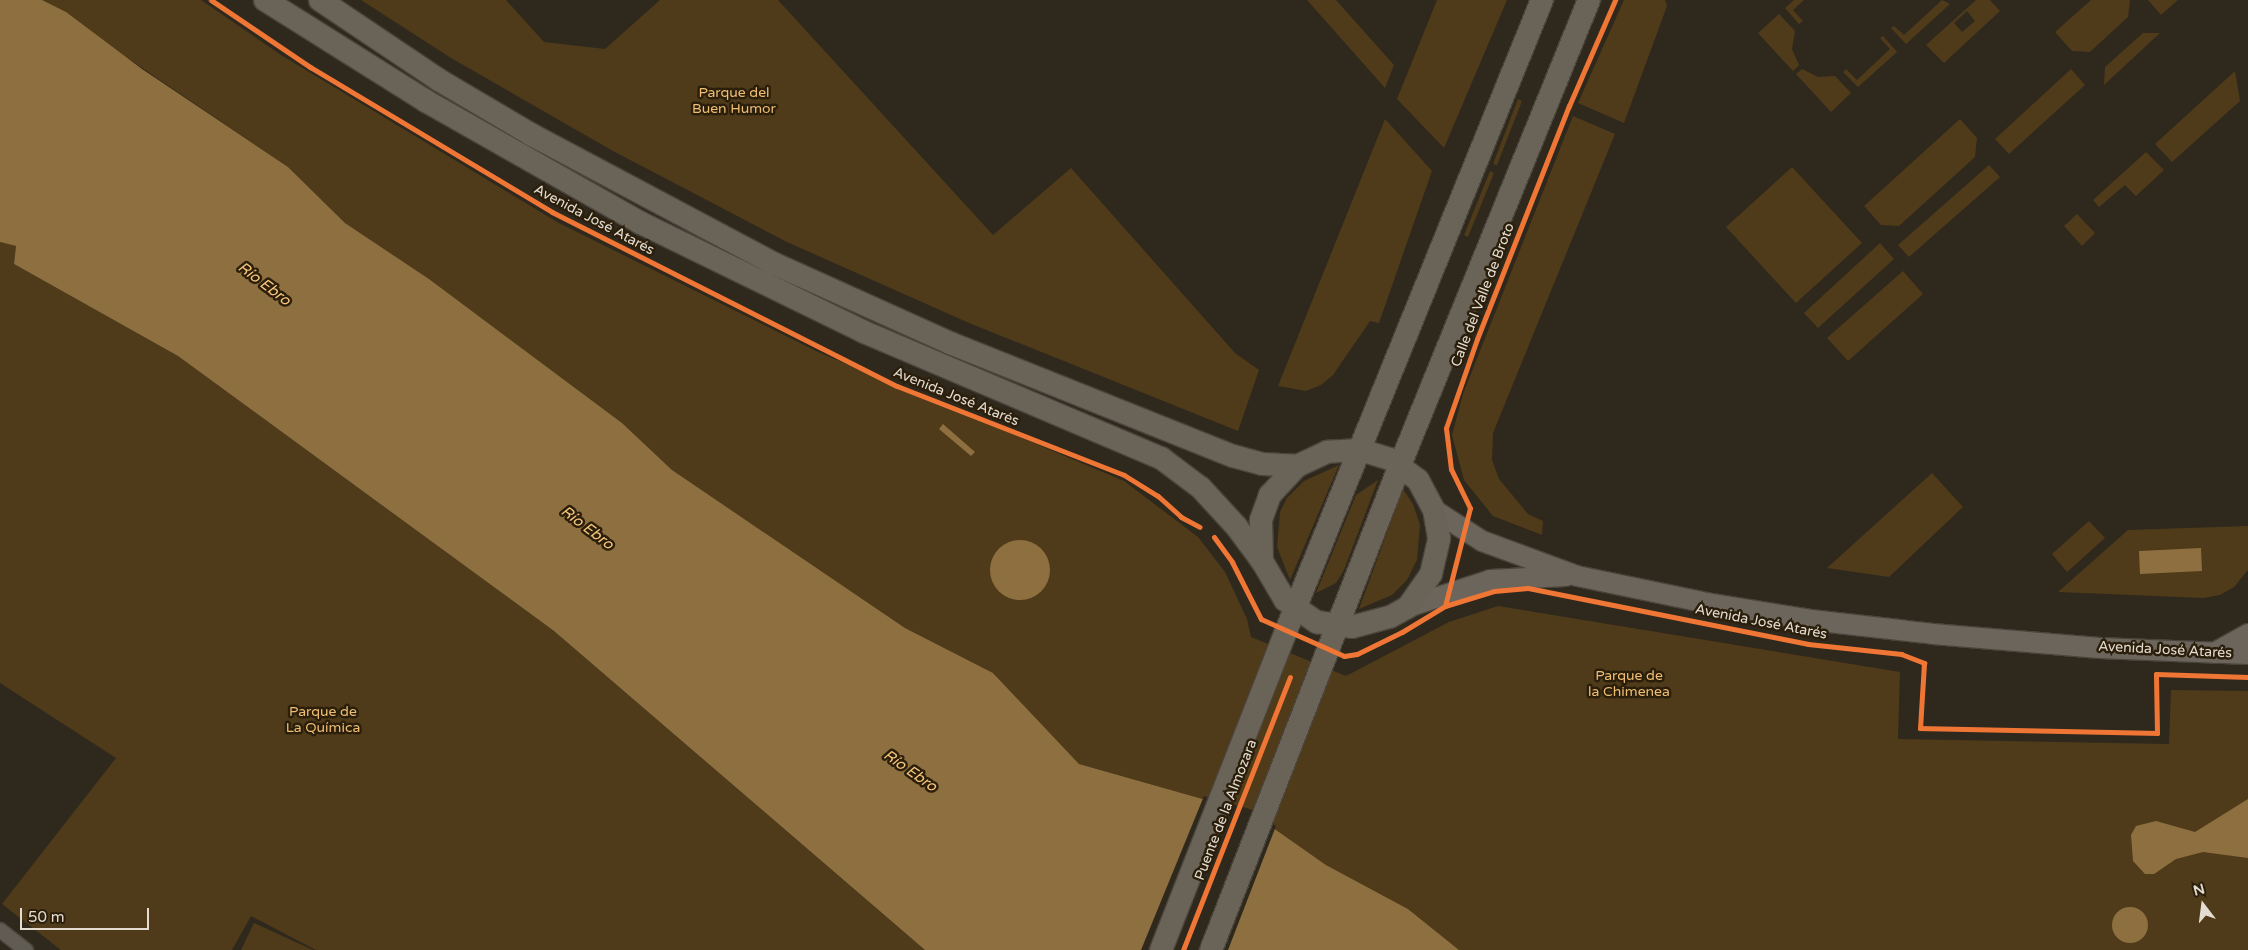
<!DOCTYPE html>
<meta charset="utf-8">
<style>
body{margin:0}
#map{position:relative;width:2248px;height:950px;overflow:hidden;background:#2f281d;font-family:"Varela Round",sans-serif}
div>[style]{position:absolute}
.green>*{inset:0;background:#4f3b1a}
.water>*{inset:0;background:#8e7040}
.round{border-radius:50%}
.pier>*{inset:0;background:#2f281d}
.roads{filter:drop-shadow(1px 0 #4a443b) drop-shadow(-1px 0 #4a443b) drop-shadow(0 1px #4a443b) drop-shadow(0 -1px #4a443b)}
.street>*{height:14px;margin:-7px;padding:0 7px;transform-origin:7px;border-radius:7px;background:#605b53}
.secondary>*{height:20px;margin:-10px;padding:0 10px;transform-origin:10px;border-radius:10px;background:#6b655c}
.primary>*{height:22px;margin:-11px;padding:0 11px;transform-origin:11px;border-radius:11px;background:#6a6458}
.cycleway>*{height:5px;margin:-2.5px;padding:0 2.5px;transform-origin:2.5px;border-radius:2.5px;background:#f07635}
span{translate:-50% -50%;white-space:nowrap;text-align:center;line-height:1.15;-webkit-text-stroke:5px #2b1f0c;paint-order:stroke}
.park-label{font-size:14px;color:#efbe73}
.street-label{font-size:14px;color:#e4dcd0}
.water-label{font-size:15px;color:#f7c67a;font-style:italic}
.north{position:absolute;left:2178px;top:880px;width:50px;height:50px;-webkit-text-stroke:4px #2b1f0c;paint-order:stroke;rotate:345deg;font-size:14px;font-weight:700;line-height:20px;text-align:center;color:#e4dcd0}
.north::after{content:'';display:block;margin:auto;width:18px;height:22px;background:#e4dcd0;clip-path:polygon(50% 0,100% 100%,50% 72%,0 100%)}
.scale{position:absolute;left:20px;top:908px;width:129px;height:22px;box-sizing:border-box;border:2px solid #e4dcd0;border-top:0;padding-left:6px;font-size:15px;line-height:18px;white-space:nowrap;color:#e4dcd0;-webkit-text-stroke:4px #2b1f0c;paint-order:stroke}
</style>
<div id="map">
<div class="green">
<div style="clip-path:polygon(42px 0,201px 0,281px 55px,557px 222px,818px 352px,1124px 481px,1198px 537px,1225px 572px,1247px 619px,1251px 637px,1346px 676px,1449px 622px,1498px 606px,1900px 672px,1898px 739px,2169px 744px,2171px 690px,2248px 691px,2248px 950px,1459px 950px,1408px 909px,1326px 865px,1252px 813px,1079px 764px,993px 673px,905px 628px,672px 470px,622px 423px,429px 279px,345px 223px,288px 167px)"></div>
<div style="clip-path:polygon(361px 0,506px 0,544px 42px,605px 49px,660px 0,778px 0,993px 235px,1071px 168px,1235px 353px,1259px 370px,1238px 431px,969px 323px,787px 242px,613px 151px,451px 58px)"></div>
<div style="clip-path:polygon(1307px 0,1336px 0,1394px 65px,1385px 88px)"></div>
<div style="clip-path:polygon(1437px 0,1507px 0,1444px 148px,1397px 99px)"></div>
<div style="clip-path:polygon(1624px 0,1665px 0,1667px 6px,1624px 123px,1578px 103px)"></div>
<div style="clip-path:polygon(1794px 0,1804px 0,1793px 10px,1803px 21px,1799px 24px,1785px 8px)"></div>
<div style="clip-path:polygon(1942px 0,1950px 4px,1906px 44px,1891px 28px,1894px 26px,1904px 35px)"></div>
<div style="clip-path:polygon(evenodd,1976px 0,1990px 0,2000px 11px,1944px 63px,1926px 45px,1976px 0,1967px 11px,1975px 21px,1962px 32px,1954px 23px,1967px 11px)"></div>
<div style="clip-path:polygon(2091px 0,2130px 0,2128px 17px,2090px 52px,2072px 51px,2055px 32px)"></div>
<div style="clip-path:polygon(2148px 0,2178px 0,2161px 15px)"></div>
<div style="clip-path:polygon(1779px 14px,1795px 31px,1792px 49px,1799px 65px,1793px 71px,1758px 33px)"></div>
<div style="clip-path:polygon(2143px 33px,2160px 33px,2104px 85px,2105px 67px)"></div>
<div style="clip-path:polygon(1883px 36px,1897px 52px,1858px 87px,1843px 72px,1846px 69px,1857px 80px,1890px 49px,1880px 38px)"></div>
<div style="clip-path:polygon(1802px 69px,1818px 77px,1835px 76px,1851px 93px,1831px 112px,1796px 74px)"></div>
<div style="clip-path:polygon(2071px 69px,2085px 85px,2009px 154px,1995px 139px)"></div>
<div style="clip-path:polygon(2235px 71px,2240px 101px,2172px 162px,2155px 144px)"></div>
<div style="clip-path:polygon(1518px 99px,1522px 101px,1497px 165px,1493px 164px)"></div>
<div style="clip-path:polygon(1573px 116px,1615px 134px,1493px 433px,1492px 460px,1499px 479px,1528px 514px,1543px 521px,1542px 535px,1493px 516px,1464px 480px,1452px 435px,1463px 394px)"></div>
<div style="clip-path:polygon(1385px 119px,1432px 171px,1379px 323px,1370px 321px,1333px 375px,1321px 385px,1306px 391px,1278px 386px)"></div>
<div style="clip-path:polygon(1960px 119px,1977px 138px,1975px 157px,1899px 226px,1881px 225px,1864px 206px)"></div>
<div style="clip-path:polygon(2146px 152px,2164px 170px,2136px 196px,2125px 185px,2099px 207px,2093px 200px)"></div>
<div style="clip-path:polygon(1989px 165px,2000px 177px,1909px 257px,1898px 245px)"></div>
<div style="clip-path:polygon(1792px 167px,1862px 243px,1796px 303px,1726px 227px)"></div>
<div style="clip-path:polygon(1490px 171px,1494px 173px,1468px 237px,1464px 235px)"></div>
<div style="clip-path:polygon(2077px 214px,2095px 233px,2082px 246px,2064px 226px)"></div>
<div style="clip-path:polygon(0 242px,16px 246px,14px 264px,178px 356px,554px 631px,925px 950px,316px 950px,251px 916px,232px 950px,61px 950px,2px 904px,116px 758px,0 683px)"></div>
<div style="clip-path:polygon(1880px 243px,1894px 259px,1818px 328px,1804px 313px)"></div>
<div style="clip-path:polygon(1903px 271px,1923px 294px,1848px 361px,1827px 338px)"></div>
<div style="clip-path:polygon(1339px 465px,1290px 580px,1277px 547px,1280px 512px,1287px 498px,1304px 481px)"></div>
<div style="clip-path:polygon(1932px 473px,1963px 507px,1889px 577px,1827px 568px)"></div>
<div style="clip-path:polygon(1378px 480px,1344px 570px,1336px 583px,1316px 593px,1356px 495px)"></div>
<div style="clip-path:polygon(1403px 489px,1413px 504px,1420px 525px,1417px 560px,1407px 580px,1392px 595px,1359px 609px)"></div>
<div style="clip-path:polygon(2089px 521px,2105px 538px,2067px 572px,2052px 554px)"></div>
<div style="clip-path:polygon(2248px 526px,2248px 570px,2234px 587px,2220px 595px,2204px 598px,2058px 592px,2128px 530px)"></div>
<div style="clip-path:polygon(254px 923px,313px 950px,241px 950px)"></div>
</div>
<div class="water">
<div style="clip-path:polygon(0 0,42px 0,66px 12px,142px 69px,288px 167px,345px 223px,429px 279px,622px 423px,672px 470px,905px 628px,993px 673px,1079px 764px,1252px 813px,1326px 865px,1408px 909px,1459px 950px,925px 950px,554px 631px,178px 356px,14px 264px,16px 246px,0 242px)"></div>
<div style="clip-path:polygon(943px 424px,975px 452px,971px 456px,939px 429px)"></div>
<div class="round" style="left:990px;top:540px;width:60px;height:60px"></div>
<div style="clip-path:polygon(2201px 548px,2202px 571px,2140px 574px,2139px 551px)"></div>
<div style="clip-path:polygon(2248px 799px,2248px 858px,2203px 852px,2176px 859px,2154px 874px,2145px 874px,2133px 861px,2131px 835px,2136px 826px,2156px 821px,2195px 832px)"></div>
<div class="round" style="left:2112px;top:907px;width:36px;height:36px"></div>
</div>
<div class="pier">
<div style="clip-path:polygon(1204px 796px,1253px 810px,1276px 826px,1228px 950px,1141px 950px)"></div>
</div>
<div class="roads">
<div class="street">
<div style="left:0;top:930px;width:33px;rotate:38deg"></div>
</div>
<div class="secondary">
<div style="left:1434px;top:510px;width:57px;rotate:32.9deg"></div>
<div style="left:1482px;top:541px;width:101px;rotate:20.2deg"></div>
<div style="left:1577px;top:576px;width:133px;rotate:11.7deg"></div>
<div style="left:1707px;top:603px;width:105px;rotate:9.3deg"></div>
<div style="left:1811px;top:620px;width:123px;rotate:6.5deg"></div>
<div style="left:1933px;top:634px;width:167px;rotate:4.8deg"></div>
<div style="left:2099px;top:648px;width:149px;rotate:2.3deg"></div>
<div style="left:1408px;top:607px;width:86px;rotate:-18.2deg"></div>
<div style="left:1490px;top:580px;width:76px;rotate:-3deg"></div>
<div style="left:2214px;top:653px;width:39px;rotate:-29deg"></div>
</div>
<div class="primary">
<div style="left:265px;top:0;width:190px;rotate:32.1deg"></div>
<div style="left:426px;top:101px;width:247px;rotate:29.6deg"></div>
<div style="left:641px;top:223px;width:248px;rotate:26deg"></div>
<div style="left:864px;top:332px;width:323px;rotate:23deg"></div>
<div style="left:1161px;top:458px;width:50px;rotate:36.9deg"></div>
<div style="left:1201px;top:488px;width:52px;rotate:47.4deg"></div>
<div style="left:1236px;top:526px;width:44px;rotate:53.4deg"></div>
<div style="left:1262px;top:561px;width:45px;rotate:59.5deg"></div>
<div style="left:1285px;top:600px;width:39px;rotate:35deg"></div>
<div style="left:1317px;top:622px;width:35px;rotate:8deg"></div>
<div style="left:1352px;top:627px;width:39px;rotate:-15deg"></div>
<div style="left:1390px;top:617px;width:21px;rotate:-29deg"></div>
<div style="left:1408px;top:607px;width:40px;rotate:-55.1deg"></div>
<div style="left:1431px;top:574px;width:37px;rotate:-77deg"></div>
<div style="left:1439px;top:538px;width:28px;rotate:-100deg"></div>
<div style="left:1434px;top:510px;width:34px;rotate:-118deg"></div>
<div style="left:1418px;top:480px;width:35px;rotate:-143deg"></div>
<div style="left:1390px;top:459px;width:31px;rotate:-163deg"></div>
<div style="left:1360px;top:450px;width:33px;rotate:177deg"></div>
<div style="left:1327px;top:452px;width:33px;rotate:155deg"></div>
<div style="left:1297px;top:466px;width:40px;rotate:133deg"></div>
<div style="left:1270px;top:495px;width:27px;rotate:110deg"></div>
<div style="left:1261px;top:520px;width:41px;rotate:88.6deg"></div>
<div style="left:320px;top:0;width:143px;rotate:33.9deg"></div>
<div style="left:439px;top:80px;width:108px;rotate:30.6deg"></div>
<div style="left:532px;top:135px;width:275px;rotate:28deg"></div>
<div style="left:775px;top:264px;width:192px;rotate:24.3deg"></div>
<div style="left:950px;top:343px;width:305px;rotate:21.8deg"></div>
<div style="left:1233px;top:456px;width:30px;rotate:15deg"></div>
<div style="left:1262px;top:464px;width:35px;rotate:3deg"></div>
<div style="left:1161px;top:950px;width:343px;rotate:-68.6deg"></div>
<div style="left:1286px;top:631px;width:681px;rotate:-67.92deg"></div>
<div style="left:1211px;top:950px;width:521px;rotate:-68.71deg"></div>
<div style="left:1400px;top:465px;width:502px;rotate:-67.88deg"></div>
</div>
</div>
<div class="cycleway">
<div style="left:211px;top:0;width:120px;rotate:34.1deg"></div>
<div style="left:310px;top:67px;width:282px;rotate:30.9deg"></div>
<div style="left:552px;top:212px;width:386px;rotate:26.8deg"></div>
<div style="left:897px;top:386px;width:244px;rotate:21.4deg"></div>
<div style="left:1124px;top:475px;width:40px;rotate:32deg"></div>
<div style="left:1158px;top:496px;width:31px;rotate:42deg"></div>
<div style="left:1181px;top:517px;width:21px;rotate:28deg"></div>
<div style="left:1214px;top:537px;width:31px;rotate:54deg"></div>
<div style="left:1232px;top:562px;width:64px;rotate:63deg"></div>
<div style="left:1261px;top:619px;width:91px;rotate:24deg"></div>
<div style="left:1344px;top:656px;width:13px;rotate:-9deg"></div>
<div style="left:1357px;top:654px;width:50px;rotate:-26.1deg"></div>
<div style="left:1402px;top:632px;width:50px;rotate:-31.2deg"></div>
<div style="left:1445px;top:606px;width:51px;rotate:-17deg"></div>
<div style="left:1494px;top:591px;width:34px;rotate:-5deg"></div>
<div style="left:1528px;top:588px;width:286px;rotate:11.3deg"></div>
<div style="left:1808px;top:644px;width:94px;rotate:6.1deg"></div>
<div style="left:1901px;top:654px;width:25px;rotate:21deg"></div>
<div style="left:1924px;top:663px;width:65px;rotate:93.5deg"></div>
<div style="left:1920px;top:728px;width:237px;rotate:1.2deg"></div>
<div style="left:2157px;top:733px;width:59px;rotate:-91deg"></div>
<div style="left:2156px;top:674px;width:92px;rotate:1.9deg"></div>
<div style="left:1445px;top:606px;width:101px;rotate:-75.7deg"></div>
<div style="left:1470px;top:508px;width:43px;rotate:-116deg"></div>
<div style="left:1451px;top:469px;width:41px;rotate:-97deg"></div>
<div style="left:1446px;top:428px;width:94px;rotate:-70.8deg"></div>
<div style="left:1477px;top:339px;width:251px;rotate:-68.5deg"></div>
<div style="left:1569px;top:106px;width:116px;rotate:-66.5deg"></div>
<div style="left:1183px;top:950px;width:293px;rotate:-68.6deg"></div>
</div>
<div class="park-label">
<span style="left:734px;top:101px">Parque del<br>Buen Humor</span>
<span style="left:1629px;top:684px">Parque de<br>la Chimenea</span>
<span style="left:323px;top:720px">Parque de<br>La Química</span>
</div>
<div class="street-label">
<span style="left:594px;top:220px;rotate:28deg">Avenida José Atarés</span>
<span style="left:1483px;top:295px;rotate:-69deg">Calle del Valle de Broto</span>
<span style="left:956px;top:397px;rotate:22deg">Avenida José Atarés</span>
<span style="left:1761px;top:622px;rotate:11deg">Avenida José Atarés</span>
<span style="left:2165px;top:650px;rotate:3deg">Avenida José Atarés</span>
<span style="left:1226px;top:810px;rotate:-69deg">Puente de la Almozara</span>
</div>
<div class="water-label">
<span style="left:264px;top:284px;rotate:37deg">Río Ebro</span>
<span style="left:587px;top:528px;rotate:37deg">Río Ebro</span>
<span style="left:910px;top:771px;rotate:35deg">Río Ebro</span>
</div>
<div class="north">N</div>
<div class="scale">50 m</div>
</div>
